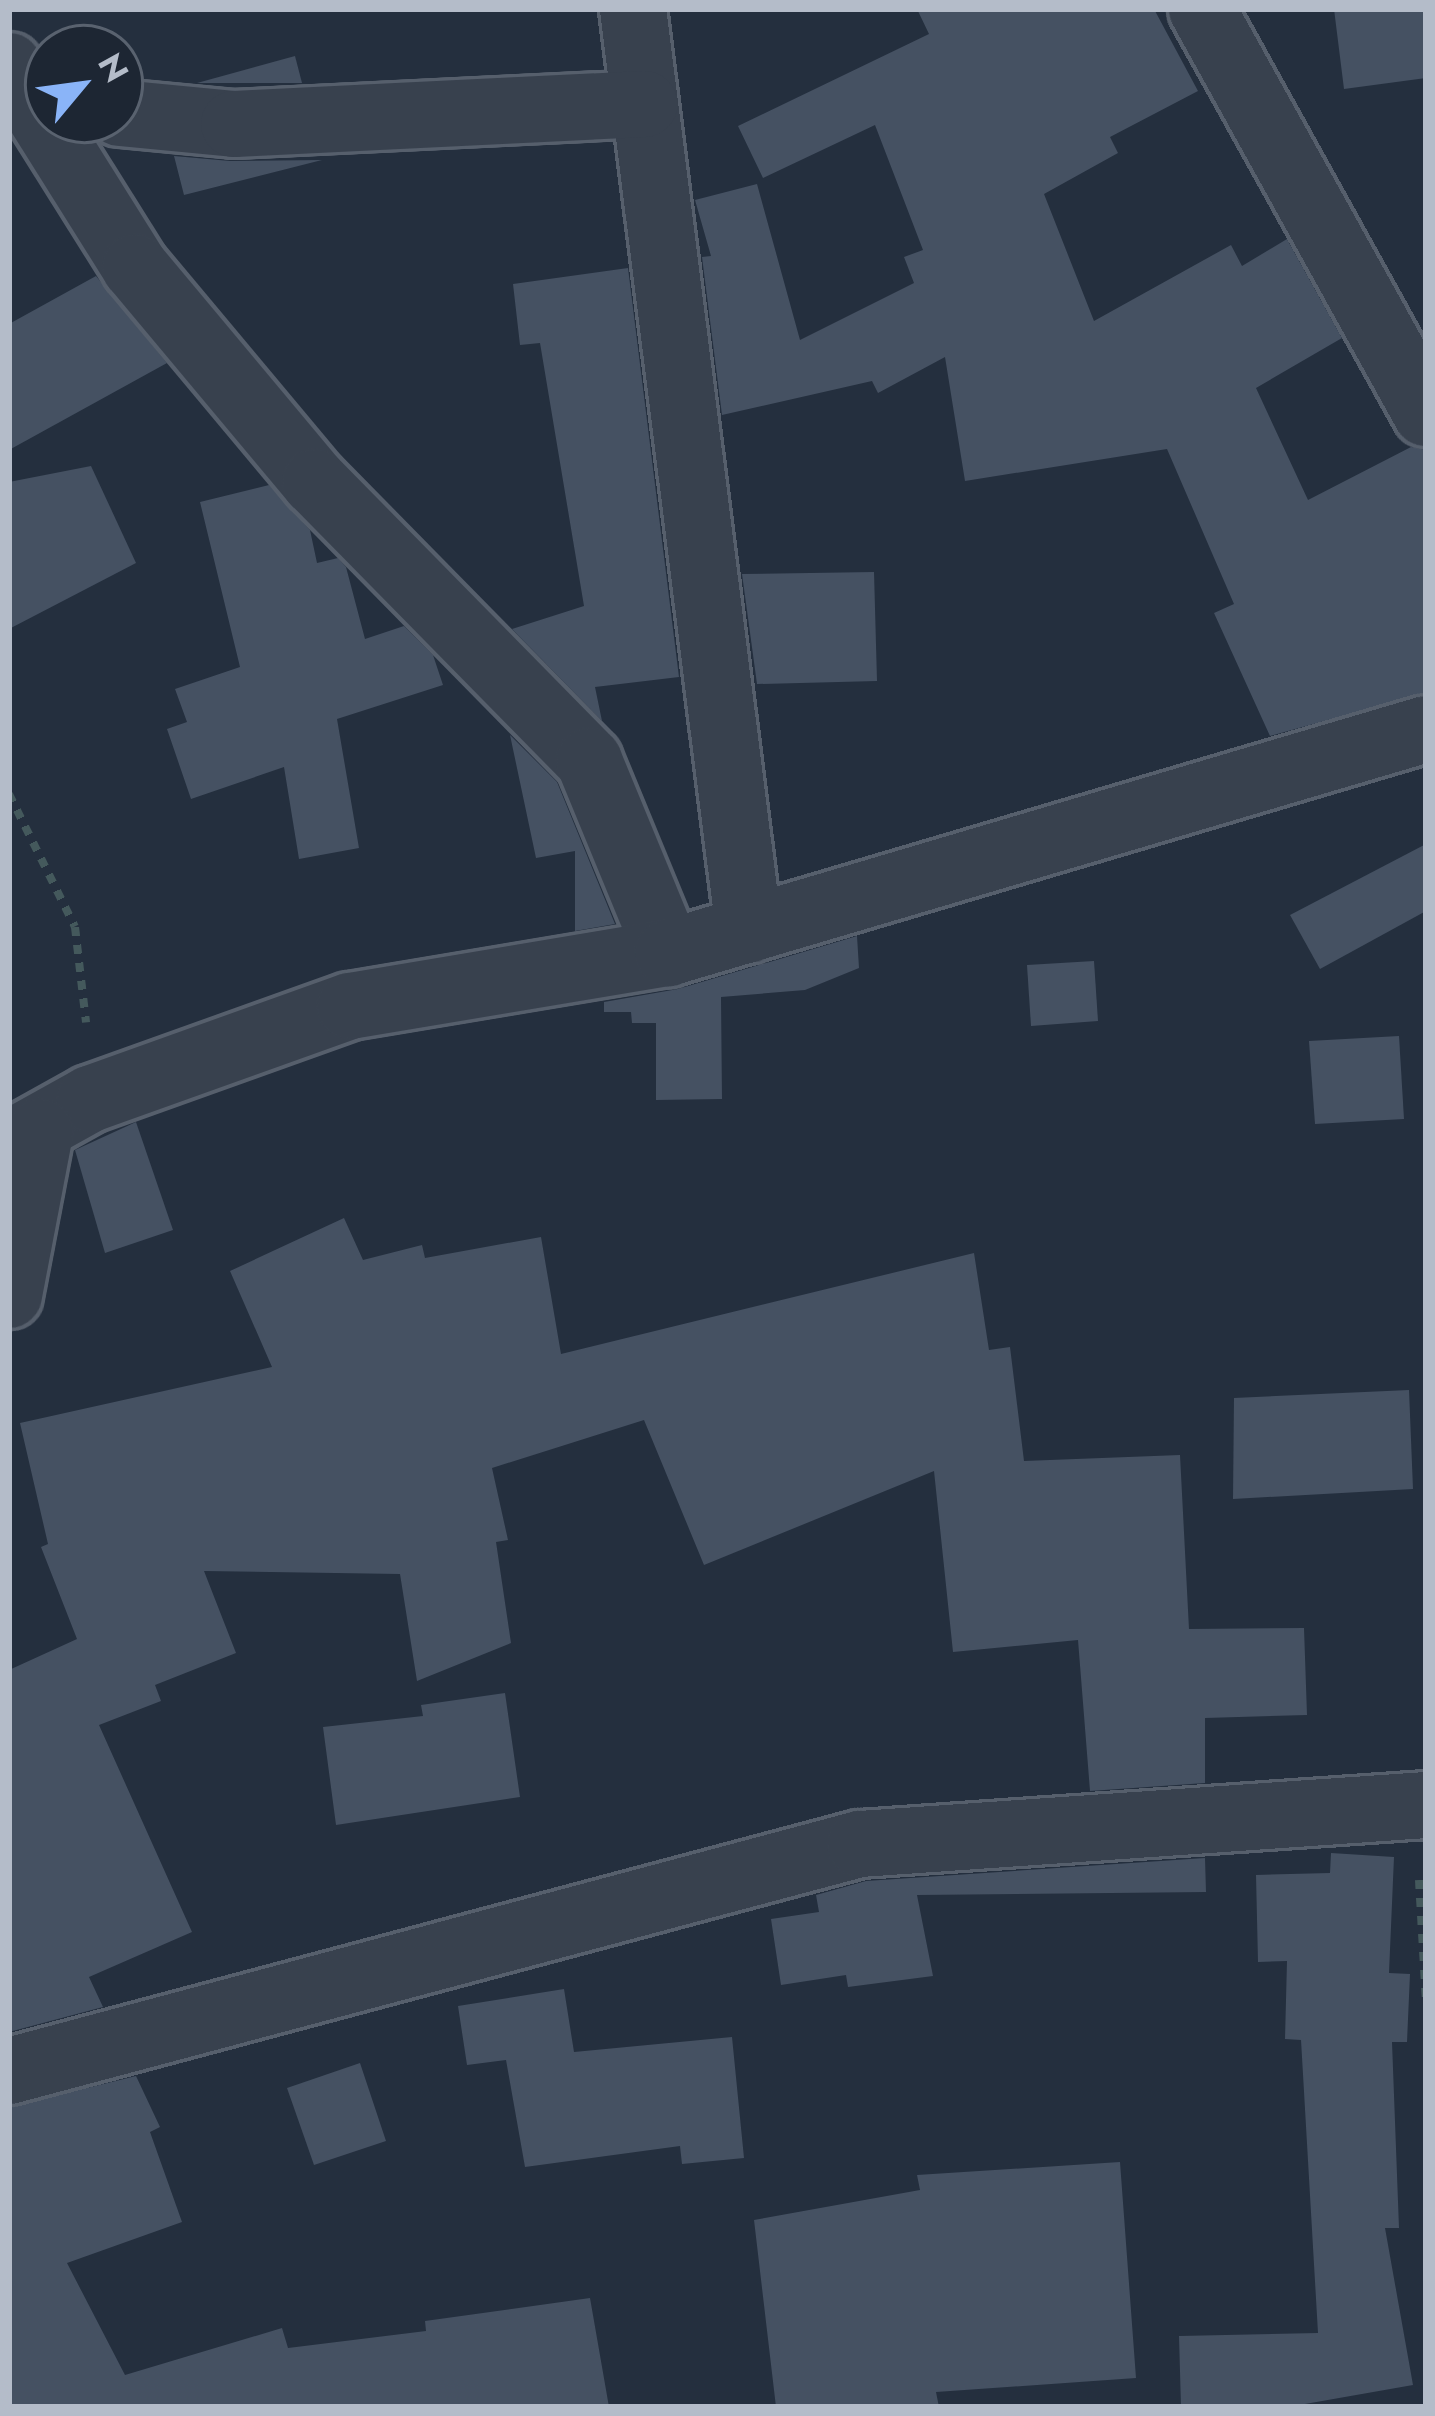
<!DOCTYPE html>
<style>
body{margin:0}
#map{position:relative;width:1435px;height:2416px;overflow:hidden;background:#242f3e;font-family:Jost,sans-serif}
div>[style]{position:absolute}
.building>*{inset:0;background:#455162}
.path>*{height:8px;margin-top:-4px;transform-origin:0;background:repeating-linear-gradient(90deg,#44595c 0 9px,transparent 0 18px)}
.roads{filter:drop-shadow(3px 0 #565f6c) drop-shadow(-3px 0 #565f6c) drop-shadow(0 3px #565f6c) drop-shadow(0 -3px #565f6c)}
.minor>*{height:66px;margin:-33px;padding:0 33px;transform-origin:33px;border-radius:33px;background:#38414e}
span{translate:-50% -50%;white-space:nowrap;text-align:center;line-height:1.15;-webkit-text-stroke:10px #1d2633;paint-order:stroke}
.frame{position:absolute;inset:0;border:12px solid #b4bcc9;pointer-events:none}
.north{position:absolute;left:24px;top:24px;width:120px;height:120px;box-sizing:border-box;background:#1d2633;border:3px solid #59626f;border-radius:50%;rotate:61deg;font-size:33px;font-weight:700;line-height:48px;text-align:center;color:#b4bcc9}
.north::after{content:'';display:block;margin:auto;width:42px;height:54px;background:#8ab4f8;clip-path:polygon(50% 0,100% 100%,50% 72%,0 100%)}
</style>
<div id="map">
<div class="building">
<div style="clip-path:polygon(917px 9px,1154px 9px,1198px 91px,1110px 137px,1118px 153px,1044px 194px,1094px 321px,1231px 245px,1242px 266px,1287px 239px,1342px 338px,1256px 388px,1308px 500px,1411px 447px,1426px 450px,1426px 693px,1270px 736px,1214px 613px,1234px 604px,1167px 449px,965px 481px,945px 357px,878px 393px,872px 381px,722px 415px,702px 257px,711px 256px,695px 200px,757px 184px,800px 340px,914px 283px,904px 257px,923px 250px,875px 125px,763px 178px,738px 126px,929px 34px)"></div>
<div style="clip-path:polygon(1334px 9px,1426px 9px,1426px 78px,1344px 89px)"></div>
<div style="clip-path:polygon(295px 56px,302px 83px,197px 83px)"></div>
<div style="clip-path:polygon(174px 156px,230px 161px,322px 160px,184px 195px)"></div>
<div style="clip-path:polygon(628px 268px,679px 677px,595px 687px,602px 721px,512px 629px,584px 606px,540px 343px,520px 345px,513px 284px)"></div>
<div style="clip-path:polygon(96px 276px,167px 363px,9px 450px,9px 324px)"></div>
<div style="clip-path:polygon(91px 466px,136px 563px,9px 629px,9px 482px)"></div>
<div style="clip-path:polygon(269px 485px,310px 530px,317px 563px,338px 558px,346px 567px,365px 639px,404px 626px,433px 655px,443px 685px,337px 719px,359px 848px,299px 859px,284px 767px,191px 799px,167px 729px,187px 722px,175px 689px,240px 667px,200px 502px)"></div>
<div style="clip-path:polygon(874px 572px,877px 681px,757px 684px,742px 574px)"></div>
<div style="clip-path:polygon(510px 735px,557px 782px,615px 924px,575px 931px,575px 851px,536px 858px)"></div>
<div style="clip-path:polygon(1426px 844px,1426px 911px,1320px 969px,1290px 915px)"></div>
<div style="clip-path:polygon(857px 936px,859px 968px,805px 990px,721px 997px,722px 1099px,656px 1100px,656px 1023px,632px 1023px,631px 1012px,604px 1012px,604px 1002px,678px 989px)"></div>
<div style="clip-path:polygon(1094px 961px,1098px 1021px,1031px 1026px,1027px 965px)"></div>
<div style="clip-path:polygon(1399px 1036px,1404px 1119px,1315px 1124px,1309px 1041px)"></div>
<div style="clip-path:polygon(136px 1122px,173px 1230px,105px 1253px,75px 1150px)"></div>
<div style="clip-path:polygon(344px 1218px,363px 1260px,422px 1245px,425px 1258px,541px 1237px,561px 1354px,974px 1253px,989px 1350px,1010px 1347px,1024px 1461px,1180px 1455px,1189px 1629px,1304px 1628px,1307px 1715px,1205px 1718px,1205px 1783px,1090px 1791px,1078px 1640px,953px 1652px,934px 1471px,704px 1565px,644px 1420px,492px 1468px,508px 1540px,496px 1542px,511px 1643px,417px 1681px,400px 1574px,204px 1571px,236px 1653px,155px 1685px,161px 1701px,99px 1725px,192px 1932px,89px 1977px,103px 2007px,9px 2032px,9px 1670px,77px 1639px,41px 1547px,48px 1544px,20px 1423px,272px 1367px,230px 1271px)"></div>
<div style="clip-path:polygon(1409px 1390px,1413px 1489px,1233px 1499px,1234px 1398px)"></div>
<div style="clip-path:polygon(505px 1693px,520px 1797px,336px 1825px,323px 1727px,423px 1716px,421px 1705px)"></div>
<div style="clip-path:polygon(1331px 1853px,1394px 1857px,1389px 1973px,1410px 1974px,1407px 2042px,1392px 2042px,1399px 2228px,1385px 2228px,1413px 2385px,1288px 2407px,1181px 2407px,1179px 2336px,1318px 2333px,1301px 2040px,1285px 2039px,1287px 1961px,1258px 1962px,1256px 1875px,1330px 1873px)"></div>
<div style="clip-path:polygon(1205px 1858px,1206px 1892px,917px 1895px,933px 1976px,848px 1987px,846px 1975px,781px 1985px,771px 1919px,819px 1912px,816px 1895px,866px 1881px)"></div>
<div style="clip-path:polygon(564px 1989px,574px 2052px,732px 2037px,744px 2158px,682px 2164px,680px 2146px,525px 2167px,506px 2060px,467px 2065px,458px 2006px)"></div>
<div style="clip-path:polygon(360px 2063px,386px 2141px,314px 2165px,287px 2088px)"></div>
<div style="clip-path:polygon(136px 2076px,160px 2127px,150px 2132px,182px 2222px,67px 2263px,125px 2375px,282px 2328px,288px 2348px,426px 2331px,425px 2321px,590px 2298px,609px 2407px,9px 2407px,9px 2107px)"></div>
<div style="clip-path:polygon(1120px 2162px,1136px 2378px,936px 2392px,939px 2407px,776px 2407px,754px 2220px,920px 2190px,917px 2175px)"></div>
</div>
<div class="path">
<div style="left:9px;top:794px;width:148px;rotate:63.6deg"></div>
<div style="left:75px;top:927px;width:96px;rotate:83.4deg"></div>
<div style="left:1419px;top:1880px;width:121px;rotate:86.7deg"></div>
</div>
<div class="roads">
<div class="minor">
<div style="left:633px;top:9px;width:928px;rotate:82.82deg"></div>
<div style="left:1202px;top:9px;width:462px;rotate:61deg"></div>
<div style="left:9px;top:66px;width:237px;rotate:57.9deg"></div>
<div style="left:135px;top:267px;width:280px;rotate:50.1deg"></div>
<div style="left:315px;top:482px;width:391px;rotate:45.5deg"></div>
<div style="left:589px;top:761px;width:208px;rotate:67.6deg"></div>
<div style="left:120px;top:113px;width:115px;rotate:5.5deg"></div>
<div style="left:234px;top:124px;width:411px;rotate:-2.8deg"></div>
<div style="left:9px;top:1144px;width:93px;rotate:-29.1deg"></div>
<div style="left:90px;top:1099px;width:276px;rotate:-19.7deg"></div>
<div style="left:350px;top:1006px;width:322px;rotate:-9.5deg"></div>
<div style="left:668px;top:953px;width:790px;rotate:-16.46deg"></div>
<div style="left:9px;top:1295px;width:166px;rotate:-79.2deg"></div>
<div style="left:9px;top:2071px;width:881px;rotate:-14.94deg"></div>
<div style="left:860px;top:1844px;width:567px;rotate:-3.94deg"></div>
</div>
</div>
<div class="frame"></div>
<div class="north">N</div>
</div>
